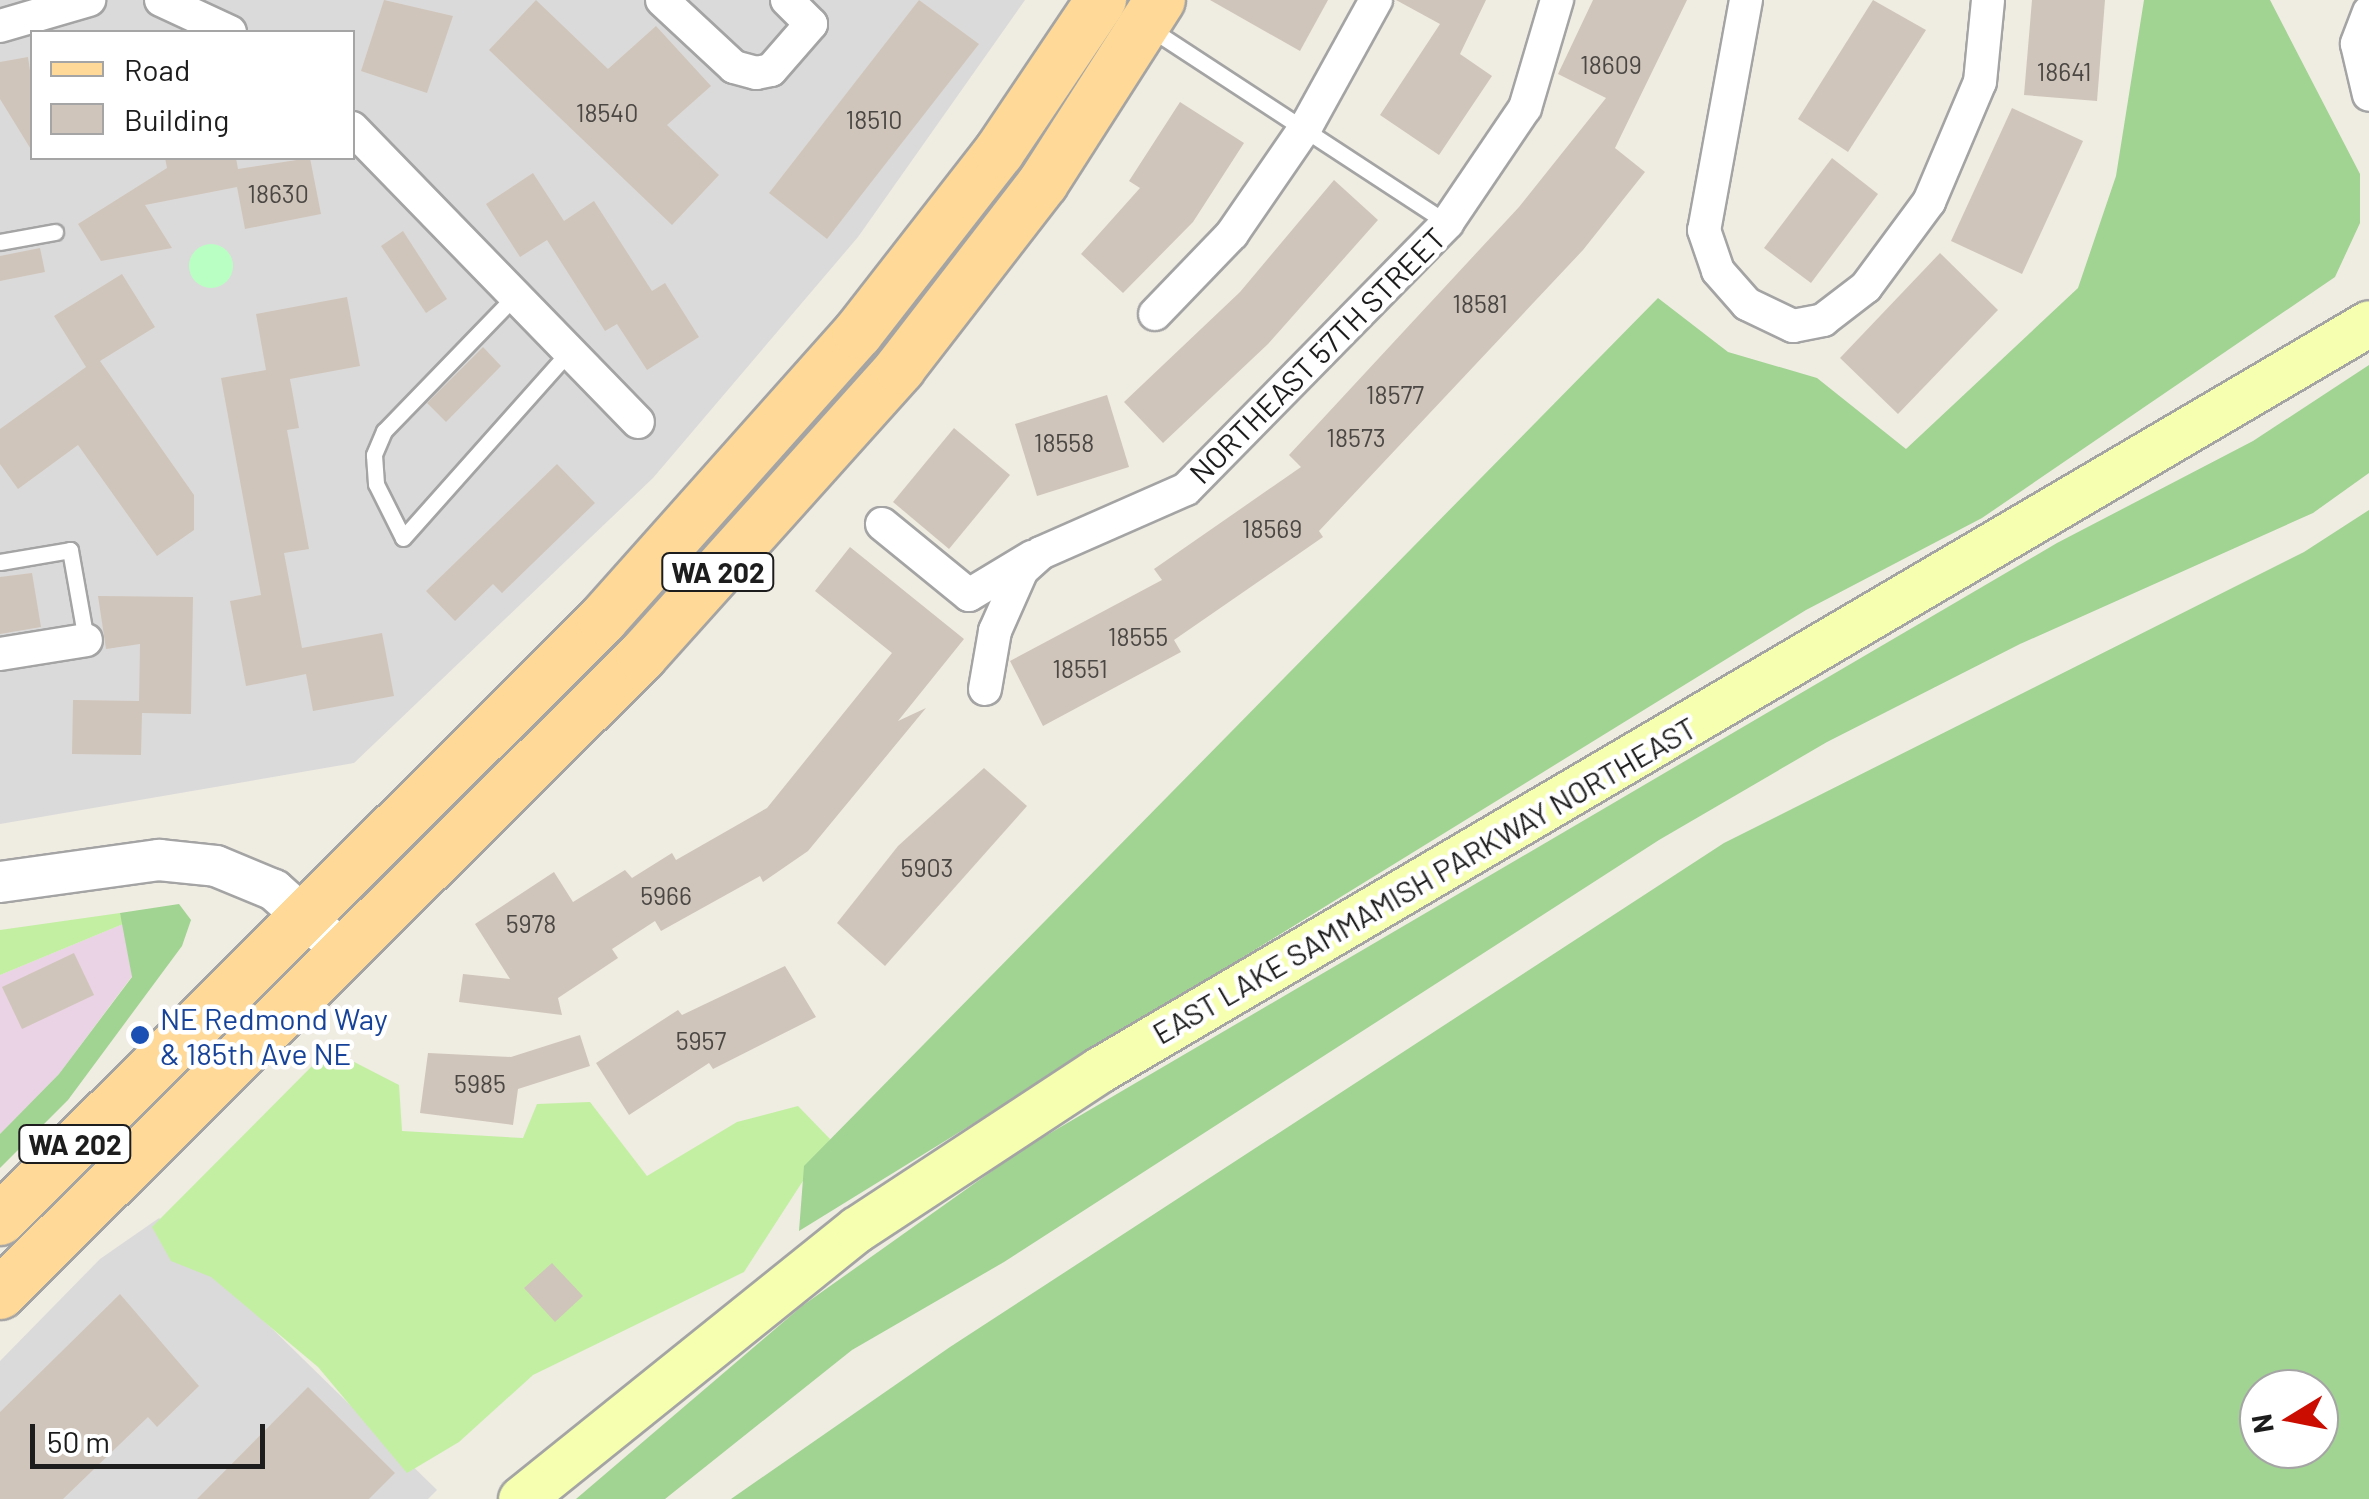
<!DOCTYPE html>
<style>
body{margin:0}
#map{position:relative;width:2369px;height:1499px;overflow:hidden;background:#efece2;font-family:Barlow,sans-serif}
div>[style]{position:absolute}
.residential>*{inset:0;background:#dbdada}
.industrial>*{inset:0;background:#e9d3e4}
.grass>*{inset:0;background:#c3efa2}
.forest>*{inset:0;background:#a1d392}
.park>*{inset:0;background:#b9ffc3}
.round{border-radius:50%}
.building>*{inset:0;background:#d0c5ba}
.roads{filter:drop-shadow(2px 0 #a4a4a4) drop-shadow(-2px 0 #a4a4a4) drop-shadow(0 2px #a4a4a4) drop-shadow(0 -2px #a4a4a4)}
.service>*{height:15px;margin:-7.5px;padding:0 7.5px;transform-origin:7.5px;border-radius:7.5px;background:#fff}
.minor>*{height:32px;margin:-16px;padding:0 16px;transform-origin:16px;border-radius:16px;background:#fff}
.tertiary>*{height:40px;margin:-20px;padding:0 20px;transform-origin:20px;border-radius:20px;background:#fff}
.secondary>*{height:45px;margin:-22.5px;padding:0 22.5px;transform-origin:22.5px;border-radius:22.5px;background:#f6ffb0}
.primary>*{height:50px;margin:-25px;padding:0 25px;transform-origin:25px;border-radius:25px;background:#ffd997}
.dots>*{width:28px;height:28px;translate:-50% -50%;box-sizing:border-box;border:5px solid #fff;border-radius:50%}
span{translate:-50% -50%;white-space:nowrap;text-align:center;line-height:1.15;-webkit-text-stroke:9px #fff;paint-order:stroke}
.number-label{font-size:25px;color:#4a4744}
.number-label span{-webkit-text-stroke-width:0}
.shield-label span{padding:2px 8px;background:#fff;border:2px solid;border-radius:8px;-webkit-text-stroke-width:0}
.shield-label{font-size:28px;color:#1d1d1d;font-weight:700}
.street-label{font-size:30px;color:#1d1d1d}
.transit-label{font-size:30px;color:#164399}
.left{translate:0 -50%;text-align:left}
.legend{position:absolute;left:30px;top:30px;width:325px;height:130px;box-sizing:border-box;background:#fff;border:2px solid #a5a5a5;margin:0;padding:12px 18px;list-style:none;font-size:30px;color:#1d1d1d}
.legend li{display:flex;align-items:center;gap:20px;height:50px}
.legend b{width:50px;border:2px solid #a5a5a5}
.north{position:absolute;left:2239px;top:1369px;width:100px;height:100px;box-sizing:border-box;background:#fff;border:2px solid #a5a5a5;border-radius:50%;rotate:260deg;font-size:28px;font-weight:700;line-height:40px;text-align:center;color:#1d1d1d}
.north::after{content:'';display:block;margin:auto;width:35px;height:45px;background:#ca0d00;clip-path:polygon(50% 0,100% 100%,50% 72%,0 100%)}
.scale{position:absolute;left:30px;top:1424px;width:235px;height:45px;box-sizing:border-box;border:5px solid #1d1d1d;border-top:0;padding-left:12px;font-size:30px;line-height:35px;white-space:nowrap;color:#1d1d1d;-webkit-text-stroke:8px #fff;paint-order:stroke}
</style>
<div id="map">
<div class="residential">
<div style="clip-path:polygon(evenodd,0 0,1025px 0,858px 237px,653px 478px,354px 763px,0 824px,0 0,32px 32px,352px 32px,352px 158px,32px 158px,32px 32px)"></div>
<div style="clip-path:polygon(159px 1218px,437px 1490px,428px 1499px,0 1499px,0 1361px,100px 1259px)"></div>
</div>
<div class="industrial">
<div style="clip-path:polygon(123px 924px,132px 976px,59px 1074px,0 1134px,0 975px)"></div>
</div>
<div class="grass">
<div style="clip-path:polygon(120px 913px,123px 924px,0 975px,0 930px)"></div>
<div style="clip-path:polygon(329px 1049px,399px 1085px,402px 1131px,523px 1138px,537px 1104px,590px 1102px,647px 1176px,737px 1122px,798px 1106px,830px 1139px,744px 1272px,533px 1375px,459px 1442px,407px 1473px,318px 1367px,211px 1277px,171px 1261px,152px 1227px)"></div>
</div>
<div class="forest">
<div style="clip-path:polygon(2144px 0,2270px 0,2360px 174px,2360px 223px,2335px 277px,1982px 518px,1806px 610px,799px 1231px,804px 1166px,1658px 298px,1728px 352px,1817px 378px,1906px 449px,2078px 288px,2116px 176px)"></div>
<div style="clip-path:polygon(2369px 365px,2369px 473px,2313px 513px,2020px 644px,1827px 742px,1659px 840px,1004px 1262px,852px 1350px,665px 1499px,576px 1499px,802px 1306px,1023px 1149px,2057px 543px,2253px 441px)"></div>
<div style="clip-path:polygon(evenodd,2369px 510px,2369px 1499px,731px 1499px,950px 1347px,1724px 843px,2304px 552px,2369px 510px,2319px 1389px,2319px 1449px,2259px 1449px,2259px 1389px,2319px 1389px)"></div>
<div style="clip-path:polygon(179px 904px,191px 920px,182px 946px,68px 1100px,0 1168px,0 1134px,59px 1074px,132px 977px,120px 913px)"></div>
</div>
<div class="park">
<div class="round" style="left:189px;top:244px;width:44px;height:44px"></div>
</div>
<div class="building">
<div style="clip-path:polygon(384px 0,453px 16px,427px 93px,361px 71px)"></div>
<div style="clip-path:polygon(536px 0,608px 69px,656px 26px,711px 86px,667px 125px,719px 175px,672px 225px,489px 50px)"></div>
<div style="clip-path:polygon(919px 0,979px 44px,827px 239px,769px 193px)"></div>
<div style="clip-path:polygon(1210px 0,1328px 0,1300px 51px)"></div>
<div style="clip-path:polygon(1396px 0,1486px 0,1460px 54px,1492px 76px,1439px 155px,1380px 115px,1440px 24px)"></div>
<div style="clip-path:polygon(1593px 0,1687px 0,1615px 148px,1645px 172px,1583px 250px,1319px 531px,1323px 537px,1174px 640px,1181px 652px,1043px 726px,1010px 661px,1162px 580px,1154px 569px,1301px 467px,1289px 455px,1519px 207px,1606px 98px,1558px 74px)"></div>
<div style="clip-path:polygon(1873px 0,1926px 30px,1848px 152px,1798px 119px)"></div>
<div style="clip-path:polygon(2032px 0,2105px 0,2097px 101px,2024px 95px)"></div>
<div style="clip-path:polygon(28px 57px,32px 84px,32px 151px,0 99px,0 62px)"></div>
<div style="clip-path:polygon(1180px 102px,1244px 143px,1193px 222px,1123px 293px,1081px 254px,1140px 188px,1129px 181px)"></div>
<div style="clip-path:polygon(2012px 108px,2083px 141px,2022px 274px,1951px 241px)"></div>
<div style="clip-path:polygon(165px 158px,236px 158px,238px 169px,310px 158px,321px 214px,245px 229px,237px 187px,145px 205px,172px 248px,101px 261px,78px 224px,167px 168px)"></div>
<div style="clip-path:polygon(1832px 158px,1878px 194px,1811px 283px,1764px 248px)"></div>
<div style="clip-path:polygon(533px 173px,564px 221px,594px 201px,652px 291px,665px 283px,699px 337px,647px 370px,617px 324px,605px 331px,547px 240px,520px 257px,486px 204px)"></div>
<div style="clip-path:polygon(1334px 180px,1378px 220px,1268px 344px,1163px 443px,1124px 402px,1240px 292px)"></div>
<div style="clip-path:polygon(403px 231px,447px 299px,426px 313px,381px 246px)"></div>
<div style="clip-path:polygon(40px 248px,45px 272px,0 281px,0 256px)"></div>
<div style="clip-path:polygon(1940px 253px,1998px 310px,1898px 414px,1840px 358px)"></div>
<div style="clip-path:polygon(122px 274px,155px 327px,100px 361px,194px 495px,194px 530px,157px 556px,78px 445px,18px 489px,0 464px,0 429px,86px 367px,54px 316px)"></div>
<div style="clip-path:polygon(347px 297px,360px 366px,290px 379px,299px 428px,287px 430px,309px 549px,284px 553px,302px 648px,382px 633px,394px 696px,313px 711px,306px 674px,246px 686px,230px 601px,261px 595px,221px 378px,266px 370px,256px 314px)"></div>
<div style="clip-path:polygon(483px 347px,501px 366px,446px 422px,427px 403px)"></div>
<div style="clip-path:polygon(1107px 395px,1129px 467px,1037px 496px,1015px 424px)"></div>
<div style="clip-path:polygon(954px 428px,1010px 475px,949px 549px,893px 502px)"></div>
<div style="clip-path:polygon(557px 464px,595px 503px,502px 593px,493px 584px,455px 621px,426px 591px)"></div>
<div style="clip-path:polygon(850px 547px,964px 639px,898px 721px,926px 708px,808px 851px,763px 882px,760px 876px,661px 931px,655px 921px,612px 949px,618px 958px,558px 998px,562px 1015px,459px 1002px,463px 974px,510px 979px,475px 924px,554px 872px,573px 902px,625px 870px,632px 878px,672px 853px,676px 860px,767px 808px,892px 653px,815px 591px)"></div>
<div style="clip-path:polygon(32px 573px,41px 627px,0 634px,0 577px)"></div>
<div style="clip-path:polygon(98px 596px,193px 597px,191px 714px,142px 713px,141px 755px,72px 754px,73px 700px,139px 701px,140px 644px,106px 649px)"></div>
<div style="clip-path:polygon(984px 768px,1027px 806px,885px 966px,837px 923px,898px 846px)"></div>
<div style="clip-path:polygon(74px 953px,94px 995px,22px 1029px,2px 987px)"></div>
<div style="clip-path:polygon(785px 966px,816px 1017px,713px 1069px,709px 1063px,629px 1115px,596px 1063px,678px 1010px,682px 1015px)"></div>
<div style="clip-path:polygon(580px 1035px,590px 1066px,518px 1089px,513px 1125px,420px 1113px,428px 1053px,511px 1057px)"></div>
<div style="clip-path:polygon(552px 1263px,583px 1296px,555px 1322px,524px 1288px)"></div>
<div style="clip-path:polygon(120px 1294px,199px 1386px,157px 1427px,148px 1417px,63px 1499px,0 1499px,0 1412px)"></div>
<div style="clip-path:polygon(308px 1387px,395px 1473px,369px 1499px,197px 1499px)"></div>
</div>
<div class="roads">
<div class="service">
<div style="left:1151px;top:29px;width:354px;rotate:33.2deg"></div>
<div style="left:0;top:242px;width:56px;rotate:-10.3deg"></div>
<div style="left:512px;top:299px;width:184px;rotate:134.1deg"></div>
<div style="left:384px;top:431px;width:26px;rotate:113deg"></div>
<div style="left:374px;top:455px;width:29px;rotate:86deg"></div>
<div style="left:376px;top:484px;width:60px;rotate:63.4deg"></div>
<div style="left:403px;top:538px;width:249px;rotate:-48.3deg"></div>
<div style="left:0;top:562px;width:71px;rotate:-9.7deg"></div>
<div style="left:70px;top:550px;width:91px;rotate:79.9deg"></div>
</div>
<div class="minor">
<div style="left:161px;top:0;width:76px;rotate:24.9deg"></div>
<div style="left:662px;top:0;width:98px;rotate:42.9deg"></div>
<div style="left:734px;top:67px;width:23px;rotate:15deg"></div>
<div style="left:756px;top:73px;width:15px;rotate:-11deg"></div>
<div style="left:771px;top:70px;width:61px;rotate:-49deg"></div>
<div style="left:811px;top:24px;width:34px;rotate:-135deg"></div>
<div style="left:1746px;top:0;width:234px;rotate:100.3deg"></div>
<div style="left:1704px;top:230px;width:43px;rotate:71.1deg"></div>
<div style="left:1718px;top:271px;width:44px;rotate:48.7deg"></div>
<div style="left:1747px;top:304px;width:51px;rotate:25.6deg"></div>
<div style="left:1793px;top:326px;width:31px;rotate:-11deg"></div>
<div style="left:1823px;top:320px;width:54px;rotate:-37.5deg"></div>
<div style="left:1866px;top:287px;width:106px;rotate:-53.5deg"></div>
<div style="left:1929px;top:202px;width:130px;rotate:-67deg"></div>
<div style="left:1980px;top:82px;width:82px;rotate:-84.4deg"></div>
<div style="left:2369px;top:12px;width:34px;rotate:111deg"></div>
<div style="left:2357px;top:44px;width:52px;rotate:76.8deg"></div>
<div style="left:0;top:26px;width:93px;rotate:-16.3deg"></div>
<div style="left:352px;top:128px;width:410px;rotate:45.8deg"></div>
<div style="left:1155px;top:314px;width:111px;rotate:-46.1deg"></div>
<div style="left:1232px;top:234px;width:132px;rotate:-55.5deg"></div>
<div style="left:1307px;top:125px;width:143px;rotate:-61.1deg"></div>
<div style="left:882px;top:524px;width:112px;rotate:39.2deg"></div>
<div style="left:969px;top:595px;width:74px;rotate:-31.1deg"></div>
<div style="left:0;top:654px;width:87px;rotate:-9.2deg"></div>
<div style="left:985px;top:689px;width:59px;rotate:-80.2deg"></div>
<div style="left:995px;top:631px;width:67px;rotate:-66.1deg"></div>
<div style="left:1022px;top:570px;width:25px;rotate:-42deg"></div>
<div style="left:1041px;top:553px;width:158px;rotate:-23.8deg"></div>
<div style="left:1186px;top:489px;width:373px;rotate:-45.5deg"></div>
<div style="left:1447px;top:223px;width:139px;rotate:-55.9deg"></div>
<div style="left:1525px;top:108px;width:113px;rotate:-73.5deg"></div>
</div>
<div class="tertiary">
<div style="left:0;top:882px;width:161px;rotate:-7.9deg"></div>
<div style="left:159px;top:860px;width:57px;rotate:6deg"></div>
<div style="left:216px;top:866px;width:63px;rotate:22.5deg"></div>
<div style="left:274px;top:890px;width:71px;rotate:41.6deg"></div>
</div>
<div class="secondary">
<div style="left:521px;top:1499px;width:431px;rotate:-38.8deg"></div>
<div style="left:857px;top:1229px;width:290px;rotate:-33.3deg"></div>
<div style="left:1099px;top:1070px;width:1473px;rotate:-30.46deg"></div>
</div>
<div class="primary">
<div style="left:0;top:1220px;width:851px;rotate:-44.9deg"></div>
<div style="left:603px;top:619px;width:383px;rotate:-48.3deg"></div>
<div style="left:858px;top:333px;width:229px;rotate:-52.1deg"></div>
<div style="left:999px;top:152px;width:183px;rotate:-56.1deg"></div>
<div style="left:0;top:1294px;width:905px;rotate:-44.82deg"></div>
<div style="left:642px;top:656px;width:387px;rotate:-48.1deg"></div>
<div style="left:900px;top:368px;width:234px;rotate:-52.3deg"></div>
<div style="left:1043px;top:183px;width:217px;rotate:-57.4deg"></div>
</div>
</div>
<div class="dots">
<div style="left:140px;top:1035px;background:#1a4fb4"></div>
</div>
<div class="number-label">
<span style="left:1611px;top:64px">18609</span>
<span style="left:2064px;top:71px">18641</span>
<span style="left:607px;top:112px">18540</span>
<span style="left:874px;top:119px">18510</span>
<span style="left:278px;top:193px">18630</span>
<span style="left:1480px;top:303px">18581</span>
<span style="left:1395px;top:394px">18577</span>
<span style="left:1356px;top:437px">18573</span>
<span style="left:1064px;top:442px">18558</span>
<span style="left:1272px;top:528px">18569</span>
<span style="left:1138px;top:636px">18555</span>
<span style="left:1080px;top:668px">18551</span>
<span style="left:927px;top:867px">5903</span>
<span style="left:666px;top:895px">5966</span>
<span style="left:531px;top:923px">5978</span>
<span style="left:701px;top:1040px">5957</span>
<span style="left:480px;top:1083px">5985</span>
</div>
<div class="shield-label">
<span style="left:718px;top:572px">WA 202</span>
<span style="left:75px;top:1144px">WA 202</span>
</div>
<div class="street-label">
<span style="left:1317px;top:355px;rotate:-45deg">NORTHEAST 57TH STREET</span>
<span style="left:1424px;top:880px;rotate:-30deg">EAST LAKE SAMMAMISH PARKWAY NORTHEAST</span>
</div>
<div class="transit-label">
<span class="left" style="left:160px;top:1035px">NE Redmond Way<br>&amp; 185th Ave NE</span>
</div>
<ul class="legend">
<li><b style="height:12px;background:#ffd997"></b>Road</li>
<li><b style="height:28px;background:#d0c5ba"></b>Building</li>
</ul>
<div class="north">N</div>
<div class="scale">50 m</div>
</div>
